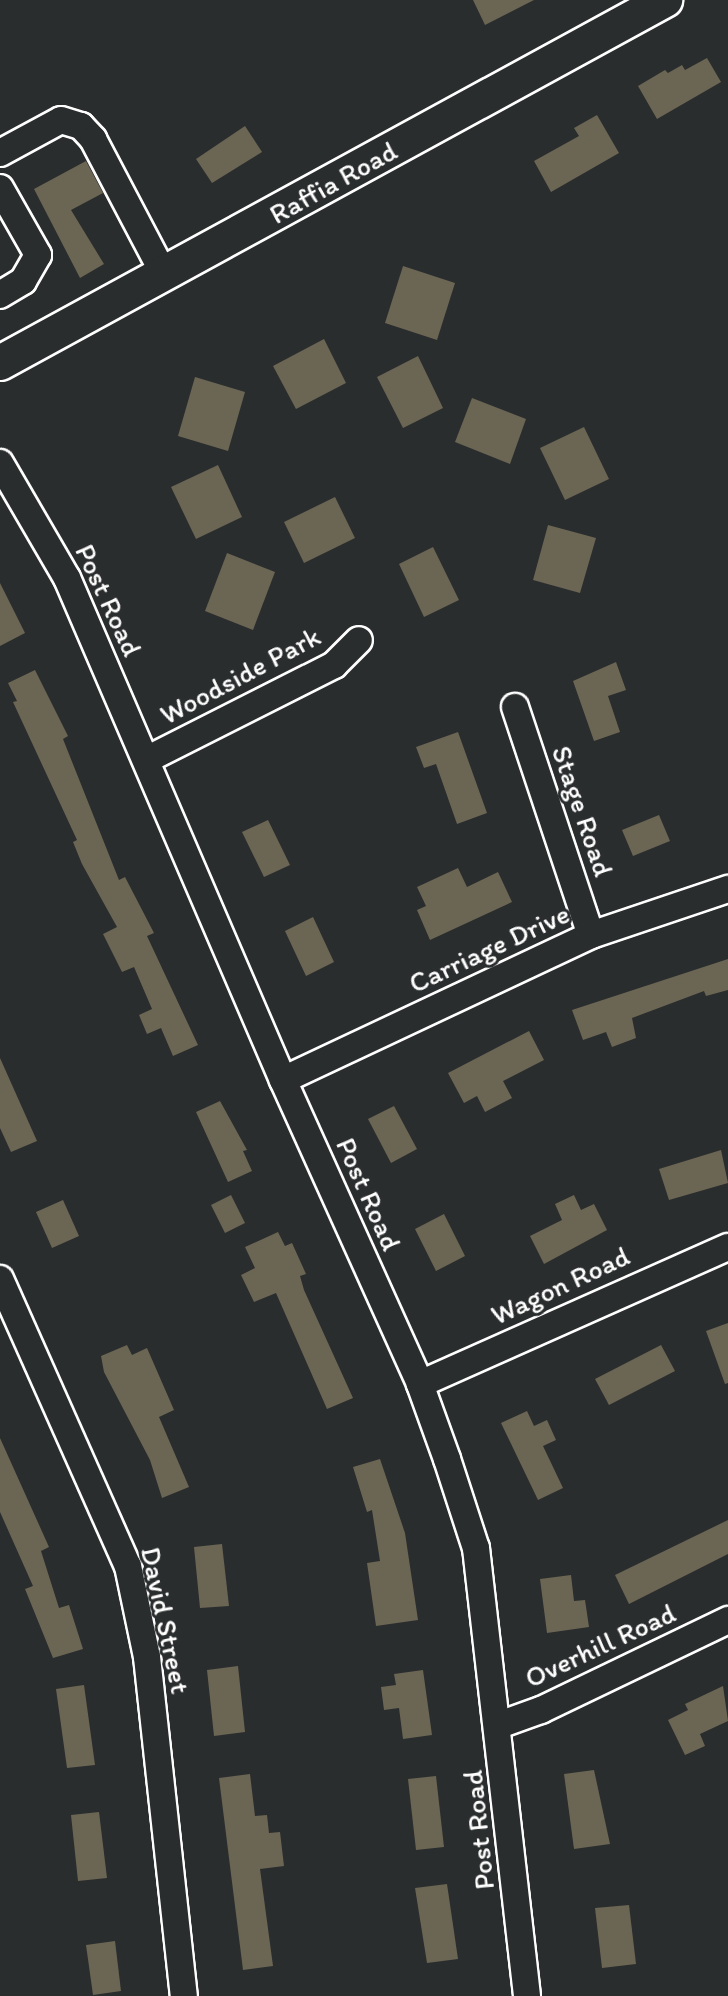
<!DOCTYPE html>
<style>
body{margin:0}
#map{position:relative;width:728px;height:1996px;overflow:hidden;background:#2a2d2e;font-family:Itim,sans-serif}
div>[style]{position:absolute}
.building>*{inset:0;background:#6b6554}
.roads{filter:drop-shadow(2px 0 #fff) drop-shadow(-2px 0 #fff) drop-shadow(0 2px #fff) drop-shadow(0 -2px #fff)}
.minor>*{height:26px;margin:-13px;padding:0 13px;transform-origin:13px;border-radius:13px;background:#2a2d2e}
.major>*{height:34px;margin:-17px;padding:0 17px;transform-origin:17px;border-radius:17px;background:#2a2d2e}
span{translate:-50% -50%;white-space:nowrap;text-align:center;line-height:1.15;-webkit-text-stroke:6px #2a2d2e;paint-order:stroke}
.street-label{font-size:28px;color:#fff}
</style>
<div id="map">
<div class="building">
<div style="clip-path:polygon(473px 0,534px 0,485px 25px)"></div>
<div style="clip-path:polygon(707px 58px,721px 82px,657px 119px,638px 86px,665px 70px,668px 73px,682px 65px,685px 70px)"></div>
<div style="clip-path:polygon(597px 115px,619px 153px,551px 192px,534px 161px,579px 136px,574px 128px)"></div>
<div style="clip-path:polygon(245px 126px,262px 152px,212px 183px,196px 159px)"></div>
<div style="clip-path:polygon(86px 161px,103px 193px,71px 210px,104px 264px,80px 278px,34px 189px)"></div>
<div style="clip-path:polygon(403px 266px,455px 283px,437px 340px,385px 323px)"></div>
<div style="clip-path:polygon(324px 339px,346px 383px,296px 409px,273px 366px)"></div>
<div style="clip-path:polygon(418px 356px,443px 408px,403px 428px,377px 377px)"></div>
<div style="clip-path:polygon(195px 377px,245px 392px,228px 451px,178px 436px)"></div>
<div style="clip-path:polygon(472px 398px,526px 419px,510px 464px,455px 442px)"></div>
<div style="clip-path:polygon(584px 427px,609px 479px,565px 500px,540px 448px)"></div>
<div style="clip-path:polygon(218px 465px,242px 517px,196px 539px,171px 487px)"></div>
<div style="clip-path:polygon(335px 497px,355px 538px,304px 563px,284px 522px)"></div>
<div style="clip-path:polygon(548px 525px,596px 538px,580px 593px,533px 580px)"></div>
<div style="clip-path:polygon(433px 547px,459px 600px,424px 617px,399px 564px)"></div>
<div style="clip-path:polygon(227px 553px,275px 572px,253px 630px,205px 611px)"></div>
<div style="clip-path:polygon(0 583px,25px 633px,0 646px)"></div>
<div style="clip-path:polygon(616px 662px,626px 690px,608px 696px,620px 732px,594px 741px,573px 681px)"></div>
<div style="clip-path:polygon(35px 670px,68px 736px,63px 739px,119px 880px,125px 877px,154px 933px,147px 936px,198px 1045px,173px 1056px,161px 1028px,147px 1034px,139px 1015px,152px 1009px,134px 967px,122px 972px,103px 934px,117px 927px,82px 864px,73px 842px,77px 840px,13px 702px,17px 701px,8px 683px)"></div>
<div style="clip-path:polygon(458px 732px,487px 813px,457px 824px,436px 764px,424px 768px,416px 747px)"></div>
<div style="clip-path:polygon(659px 815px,670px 841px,633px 856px,622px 830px)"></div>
<div style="clip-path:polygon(268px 820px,290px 865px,264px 877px,242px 832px)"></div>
<div style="clip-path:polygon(458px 868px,467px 887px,498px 872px,512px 902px,430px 940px,417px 910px,426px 906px,417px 887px)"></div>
<div style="clip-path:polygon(313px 917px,334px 962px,306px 976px,285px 931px)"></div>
<div style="clip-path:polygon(728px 959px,728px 990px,706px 996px,704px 991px,632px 1018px,636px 1038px,612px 1047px,606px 1032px,583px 1040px,572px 1010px)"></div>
<div style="clip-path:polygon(529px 1031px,544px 1060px,503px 1081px,512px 1098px,485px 1112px,477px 1096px,464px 1103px,448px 1073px)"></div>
<div style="clip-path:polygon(0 1058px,37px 1141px,11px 1152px,0 1128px)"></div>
<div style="clip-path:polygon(220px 1101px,247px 1150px,243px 1151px,252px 1171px,228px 1182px,196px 1112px)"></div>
<div style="clip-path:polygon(394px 1106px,417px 1149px,391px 1163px,368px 1119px)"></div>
<div style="clip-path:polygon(721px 1150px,728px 1183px,669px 1200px,659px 1169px)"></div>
<div style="clip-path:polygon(231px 1195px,245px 1223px,225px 1233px,211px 1205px)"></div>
<div style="clip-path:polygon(574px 1195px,581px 1210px,594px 1204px,607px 1230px,544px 1264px,530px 1236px,562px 1220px,555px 1204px)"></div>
<div style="clip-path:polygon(63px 1200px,79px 1236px,52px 1248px,36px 1212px)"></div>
<div style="clip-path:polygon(444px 1214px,465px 1256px,436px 1271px,415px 1229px)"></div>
<div style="clip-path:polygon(278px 1232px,285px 1246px,292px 1243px,306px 1274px,300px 1276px,304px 1290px,353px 1398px,327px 1409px,276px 1293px,254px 1302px,241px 1275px,255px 1268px,245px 1247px)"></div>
<div style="clip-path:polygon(728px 1323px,728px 1383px,725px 1384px,706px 1331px)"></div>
<div style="clip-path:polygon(127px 1345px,132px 1355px,147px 1348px,174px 1410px,159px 1417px,189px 1487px,162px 1498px,150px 1460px,104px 1372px,101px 1356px)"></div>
<div style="clip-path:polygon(661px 1345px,675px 1371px,609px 1405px,595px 1379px)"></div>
<div style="clip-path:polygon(527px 1411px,534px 1426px,547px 1420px,556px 1440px,543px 1446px,563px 1488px,538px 1500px,501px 1423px)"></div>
<div style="clip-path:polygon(0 1438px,49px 1547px,41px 1551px,59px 1608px,69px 1605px,83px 1649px,53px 1658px,25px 1589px,33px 1586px,0 1512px)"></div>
<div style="clip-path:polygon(380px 1459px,405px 1533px,418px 1620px,376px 1626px,367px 1563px,380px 1561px,372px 1510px,367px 1512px,353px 1467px)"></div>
<div style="clip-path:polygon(728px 1520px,728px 1554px,629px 1604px,615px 1575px)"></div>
<div style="clip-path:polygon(222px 1544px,229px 1606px,200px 1608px,194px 1547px)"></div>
<div style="clip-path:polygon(571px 1575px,574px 1601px,585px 1600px,589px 1627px,547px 1633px,540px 1579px)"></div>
<div style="clip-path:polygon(238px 1666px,245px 1732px,214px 1736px,207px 1670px)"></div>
<div style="clip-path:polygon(423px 1670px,432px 1735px,403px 1739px,399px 1708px,384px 1710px,381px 1687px,396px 1685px,394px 1674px)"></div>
<div style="clip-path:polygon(84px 1685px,95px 1765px,67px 1768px,56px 1689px)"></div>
<div style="clip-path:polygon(723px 1686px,728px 1721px,700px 1734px,705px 1746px,685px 1755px,668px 1720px,688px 1710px,685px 1704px)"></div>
<div style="clip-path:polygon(594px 1770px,610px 1844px,574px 1849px,564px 1774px)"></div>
<div style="clip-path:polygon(250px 1774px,255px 1816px,267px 1815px,269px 1833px,280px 1832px,284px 1866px,260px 1869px,273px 1966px,243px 1970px,219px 1778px)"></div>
<div style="clip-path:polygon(436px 1776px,444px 1847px,416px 1850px,408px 1779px)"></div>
<div style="clip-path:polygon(99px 1812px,107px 1878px,78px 1881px,71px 1815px)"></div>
<div style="clip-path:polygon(447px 1884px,458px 1959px,427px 1963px,415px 1888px)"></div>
<div style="clip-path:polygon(629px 1905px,636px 1964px,602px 1968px,595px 1908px)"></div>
<div style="clip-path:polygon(115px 1941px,121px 1991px,93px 1995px,86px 1945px)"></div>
</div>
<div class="roads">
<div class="minor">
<div style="left:0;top:153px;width:69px;rotate:-28.4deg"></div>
<div style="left:61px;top:120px;width:21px;rotate:17deg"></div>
<div style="left:81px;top:126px;width:18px;rotate:47deg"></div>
<div style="left:93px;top:139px;width:153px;rotate:62.3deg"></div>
<div style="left:0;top:188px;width:77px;rotate:60.4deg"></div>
<div style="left:38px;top:255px;width:30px;rotate:120deg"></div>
<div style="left:23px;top:281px;width:27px;rotate:149deg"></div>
<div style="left:0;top:463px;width:133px;rotate:59.8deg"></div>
<div style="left:67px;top:578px;width:546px;rotate:66.72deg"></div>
<div style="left:283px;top:1080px;width:333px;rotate:65.7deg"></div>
<div style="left:420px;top:1384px;width:80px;rotate:70.2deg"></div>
<div style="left:447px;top:1459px;width:94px;rotate:72deg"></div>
<div style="left:476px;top:1548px;width:451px;rotate:83.5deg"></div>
<div style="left:515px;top:707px;width:240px;rotate:71.6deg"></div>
<div style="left:146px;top:760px;width:211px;rotate:-26.8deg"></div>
<div style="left:334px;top:665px;width:35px;rotate:-45deg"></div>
<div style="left:283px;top:1080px;width:340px;rotate:-25.2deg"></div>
<div style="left:591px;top:935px;width:145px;rotate:-18.6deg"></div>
<div style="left:0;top:1279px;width:314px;rotate:66deg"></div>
<div style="left:128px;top:1566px;width:93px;rotate:78.2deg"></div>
<div style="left:147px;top:1657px;width:341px;rotate:83.8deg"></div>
<div style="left:420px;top:1384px;width:337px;rotate:-24deg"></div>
<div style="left:499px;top:1725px;width:45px;rotate:-19.7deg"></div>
<div style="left:541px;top:1710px;width:208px;rotate:-25.7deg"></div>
</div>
<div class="major">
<div style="left:0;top:363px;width:758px;rotate:-28.63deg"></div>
</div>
</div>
<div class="street-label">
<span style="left:333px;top:182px;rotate:-29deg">Raffia Road</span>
<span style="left:109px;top:600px;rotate:65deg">Post Road</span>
<span style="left:240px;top:675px;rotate:-28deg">Woodside Park</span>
<span style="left:583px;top:811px;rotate:71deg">Stage Road</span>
<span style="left:489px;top:948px;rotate:-25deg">Carriage Drive</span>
<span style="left:369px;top:1194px;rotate:66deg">Post Road</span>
<span style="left:560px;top:1285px;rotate:-25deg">Wagon Road</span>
<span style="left:166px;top:1620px;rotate:78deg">David Street</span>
<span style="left:600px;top:1645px;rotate:-25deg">Overhill Road</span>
<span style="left:478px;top:1830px;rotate:-96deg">Post Road</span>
</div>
</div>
